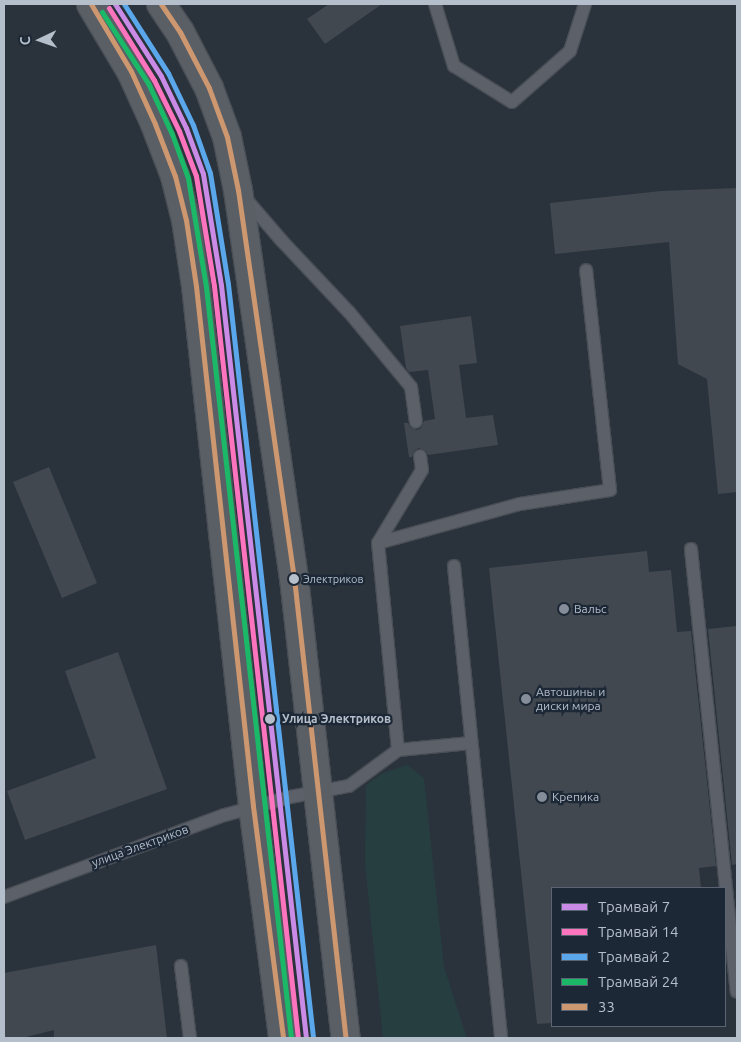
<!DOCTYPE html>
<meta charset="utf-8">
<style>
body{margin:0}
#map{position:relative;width:741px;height:1042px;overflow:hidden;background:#2a323b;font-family:Ubuntu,sans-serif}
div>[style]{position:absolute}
.green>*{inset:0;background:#273e41}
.building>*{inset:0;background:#424850}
.roads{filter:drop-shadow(1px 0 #494e55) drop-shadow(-1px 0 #494e55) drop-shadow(0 1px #494e55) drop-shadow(0 -1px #494e55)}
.lane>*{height:12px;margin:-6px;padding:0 6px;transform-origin:6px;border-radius:6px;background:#5c6068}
.secondary>*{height:28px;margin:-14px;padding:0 14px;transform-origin:14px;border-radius:14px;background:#5a5f66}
.bus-1>*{height:5px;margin:-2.5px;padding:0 2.5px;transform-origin:2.5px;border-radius:2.5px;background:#cd976f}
.tram-1>*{height:5px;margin:-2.5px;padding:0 2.5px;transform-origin:2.5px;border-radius:2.5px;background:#ca8be6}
.tram-2>*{height:5px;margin:-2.5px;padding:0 2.5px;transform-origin:2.5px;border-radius:2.5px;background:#fc73be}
.tram-3>*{height:5px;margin:-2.5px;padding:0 2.5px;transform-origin:2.5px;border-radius:2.5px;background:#5aa8eb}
.tram-4>*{height:5px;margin:-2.5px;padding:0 2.5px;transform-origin:2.5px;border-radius:2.5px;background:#1ab867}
.dots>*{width:14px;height:14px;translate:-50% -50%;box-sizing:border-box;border:2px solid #1d2836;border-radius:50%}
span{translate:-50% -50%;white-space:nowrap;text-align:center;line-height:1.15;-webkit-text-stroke:4.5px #1d2836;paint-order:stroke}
.bus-label{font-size:11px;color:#b5becb}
.left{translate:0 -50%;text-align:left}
.poi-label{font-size:12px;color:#b5becb}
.stop-label{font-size:12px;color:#b5becb;font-weight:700}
.street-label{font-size:12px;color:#b5becb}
.frame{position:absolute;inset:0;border:5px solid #b5becb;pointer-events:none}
.legend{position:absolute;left:551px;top:887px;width:175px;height:140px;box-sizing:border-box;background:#1d2836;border:1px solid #5a6472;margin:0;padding:6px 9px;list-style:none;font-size:15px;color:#b5becb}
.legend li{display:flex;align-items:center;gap:10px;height:25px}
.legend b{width:25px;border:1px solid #5a6472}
.north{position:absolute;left:15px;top:15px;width:50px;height:50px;-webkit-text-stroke:4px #1d2836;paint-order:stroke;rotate:267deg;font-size:14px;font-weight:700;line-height:20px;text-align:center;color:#b5becb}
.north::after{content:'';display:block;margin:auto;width:18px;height:22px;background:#b5becb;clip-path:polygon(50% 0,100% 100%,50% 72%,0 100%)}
</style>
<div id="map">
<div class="green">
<div style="clip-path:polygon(407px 765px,424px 778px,444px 967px,467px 1038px,383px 1038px,365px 864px,366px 785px,383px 773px)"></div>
</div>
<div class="building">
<div style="clip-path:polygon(329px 4px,382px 4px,325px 44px,307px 19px)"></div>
<div style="clip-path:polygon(737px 188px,737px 492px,718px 494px,707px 379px,678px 364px,669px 242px,555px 254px,550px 203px,661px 191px)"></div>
<div style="clip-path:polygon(471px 316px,477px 363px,459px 365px,466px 418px,493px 415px,498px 445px,428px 455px,426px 451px,419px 448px,415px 450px,412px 457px,409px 457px,404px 423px,408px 423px,410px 427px,417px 430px,421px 428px,424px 421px,435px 419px,428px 370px,409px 372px,406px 368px,400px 326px)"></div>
<div style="clip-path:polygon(49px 467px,97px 583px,62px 598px,13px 482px)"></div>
<div style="clip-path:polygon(647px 551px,649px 572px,671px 570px,677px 632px,691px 631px,716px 866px,699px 868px,701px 888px,552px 888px,552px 1023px,537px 1024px,489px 568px)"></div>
<div style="clip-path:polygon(737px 626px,737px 864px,732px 865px,708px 629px)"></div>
<div style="clip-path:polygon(118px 652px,167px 789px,25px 840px,7px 791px,96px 758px,65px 671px)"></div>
<div style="clip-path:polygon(156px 945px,167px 1038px,54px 1038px,54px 1030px,22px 1038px,4px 1038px,4px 973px)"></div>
</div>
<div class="roads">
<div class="lane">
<div style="left:435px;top:4px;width:65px;rotate:73deg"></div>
<div style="left:454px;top:66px;width:68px;rotate:31.8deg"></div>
<div style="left:512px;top:102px;width:77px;rotate:-41.3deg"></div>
<div style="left:570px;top:51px;width:49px;rotate:-72.3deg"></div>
<div style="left:245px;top:198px;width:57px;rotate:49.3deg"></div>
<div style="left:282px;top:241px;width:98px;rotate:46.7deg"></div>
<div style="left:349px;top:312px;width:97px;rotate:50.4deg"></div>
<div style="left:411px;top:387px;width:35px;rotate:82deg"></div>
<div style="left:378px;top:543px;width:147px;rotate:-15.4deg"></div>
<div style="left:520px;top:504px;width:91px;rotate:-8.8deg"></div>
<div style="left:610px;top:490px;width:221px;rotate:-96.2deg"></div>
<div style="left:691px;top:549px;width:445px;rotate:84.1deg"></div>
<div style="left:454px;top:566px;width:474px;rotate:84.3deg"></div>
<div style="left:398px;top:750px;width:208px;rotate:-95.5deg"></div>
<div style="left:378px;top:543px;width:85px;rotate:-58.9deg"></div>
<div style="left:422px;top:470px;width:14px;rotate:-98deg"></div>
<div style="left:4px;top:897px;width:236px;rotate:-20.4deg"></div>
<div style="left:225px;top:815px;width:67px;rotate:-15.5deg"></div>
<div style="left:290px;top:797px;width:60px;rotate:-10.6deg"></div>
<div style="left:349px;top:786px;width:61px;rotate:-36.3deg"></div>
<div style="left:398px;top:750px;width:73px;rotate:-5.5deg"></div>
<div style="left:181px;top:966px;width:73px;rotate:82.9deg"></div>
</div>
<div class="secondary">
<div style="left:91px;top:4px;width:78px;rotate:59.2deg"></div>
<div style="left:131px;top:71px;width:58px;rotate:65.6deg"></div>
<div style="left:155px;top:124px;width:56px;rotate:69deg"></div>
<div style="left:175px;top:176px;width:45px;rotate:76deg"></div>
<div style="left:186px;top:220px;width:67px;rotate:81.4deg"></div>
<div style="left:196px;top:286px;width:523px;rotate:83.74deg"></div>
<div style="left:253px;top:806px;width:234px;rotate:82.6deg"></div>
<div style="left:161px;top:4px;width:34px;rotate:56deg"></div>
<div style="left:180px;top:32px;width:63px;rotate:62.6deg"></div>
<div style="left:209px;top:88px;width:52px;rotate:69.8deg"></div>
<div style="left:227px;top:137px;width:54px;rotate:78.3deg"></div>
<div style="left:238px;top:190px;width:392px;rotate:81.8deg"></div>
<div style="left:294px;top:578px;width:463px;rotate:83.6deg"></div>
</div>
</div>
<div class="bus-1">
<div style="left:91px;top:4px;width:78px;rotate:59.2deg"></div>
<div style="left:131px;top:71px;width:58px;rotate:65.6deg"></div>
<div style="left:155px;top:124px;width:56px;rotate:69deg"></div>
<div style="left:175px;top:176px;width:45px;rotate:76deg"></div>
<div style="left:186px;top:220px;width:67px;rotate:81.4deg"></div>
<div style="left:196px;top:286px;width:523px;rotate:83.74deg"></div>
<div style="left:253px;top:806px;width:234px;rotate:82.6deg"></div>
<div style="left:161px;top:4px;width:34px;rotate:56deg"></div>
<div style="left:180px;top:32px;width:63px;rotate:62.6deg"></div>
<div style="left:209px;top:88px;width:52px;rotate:69.8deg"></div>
<div style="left:227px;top:137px;width:54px;rotate:78.3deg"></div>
<div style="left:238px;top:190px;width:392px;rotate:81.8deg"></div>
<div style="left:294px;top:578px;width:463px;rotate:83.6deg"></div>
</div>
<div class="tram-1">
<div style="left:115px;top:4px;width:85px;rotate:57.4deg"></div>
<div style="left:161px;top:76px;width:58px;rotate:64.3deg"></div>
<div style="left:186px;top:128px;width:49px;rotate:69.7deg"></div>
<div style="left:203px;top:174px;width:112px;rotate:80.8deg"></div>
<div style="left:221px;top:285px;width:758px;rotate:83.56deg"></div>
</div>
<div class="tram-2">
<div style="left:109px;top:8px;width:85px;rotate:58deg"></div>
<div style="left:154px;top:80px;width:57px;rotate:63.9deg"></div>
<div style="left:179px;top:131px;width:48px;rotate:69.3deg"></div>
<div style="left:196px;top:176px;width:111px;rotate:80.7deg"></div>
<div style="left:214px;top:286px;width:757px;rotate:83.63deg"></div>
</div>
<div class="tram-3">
<div style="left:124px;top:4px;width:82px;rotate:57.5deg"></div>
<div style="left:168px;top:73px;width:58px;rotate:64.3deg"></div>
<div style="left:193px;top:125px;width:51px;rotate:70.5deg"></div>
<div style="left:210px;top:173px;width:112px;rotate:80.8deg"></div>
<div style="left:228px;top:284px;width:758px;rotate:83.56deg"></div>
</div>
<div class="tram-4">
<div style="left:102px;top:12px;width:85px;rotate:57.1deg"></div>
<div style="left:148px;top:83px;width:56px;rotate:64.8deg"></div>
<div style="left:172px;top:134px;width:47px;rotate:70deg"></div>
<div style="left:188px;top:178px;width:110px;rotate:80.6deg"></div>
<div style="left:206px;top:287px;width:756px;rotate:83.54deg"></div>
</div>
<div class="dots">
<div style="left:294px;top:579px;background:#b5becb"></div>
<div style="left:564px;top:609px;background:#848d99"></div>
<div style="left:526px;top:699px;background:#848d99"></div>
<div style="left:270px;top:719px;background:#b5becb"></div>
<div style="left:542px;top:797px;background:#848d99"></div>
</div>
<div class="bus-label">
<span class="left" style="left:303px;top:579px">Электриков</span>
</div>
<div class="poi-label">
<span class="left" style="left:574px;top:609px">Вальс</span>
<span class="left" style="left:536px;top:699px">Автошины и<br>диски мира</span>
<span class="left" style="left:552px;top:797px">Крепика</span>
</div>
<div class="stop-label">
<span class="left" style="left:282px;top:719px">Улица Электриков</span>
</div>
<div class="street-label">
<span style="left:140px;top:846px;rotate:-20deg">улица Электриков</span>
</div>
<div class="frame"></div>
<ul class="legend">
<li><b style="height:6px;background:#ca8be6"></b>Трамвай 7</li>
<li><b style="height:6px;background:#fc73be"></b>Трамвай 14</li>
<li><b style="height:6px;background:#5aa8eb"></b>Трамвай 2</li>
<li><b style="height:6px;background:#1ab867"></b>Трамвай 24</li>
<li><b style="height:6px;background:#cd976f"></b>33</li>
</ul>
<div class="north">С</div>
</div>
